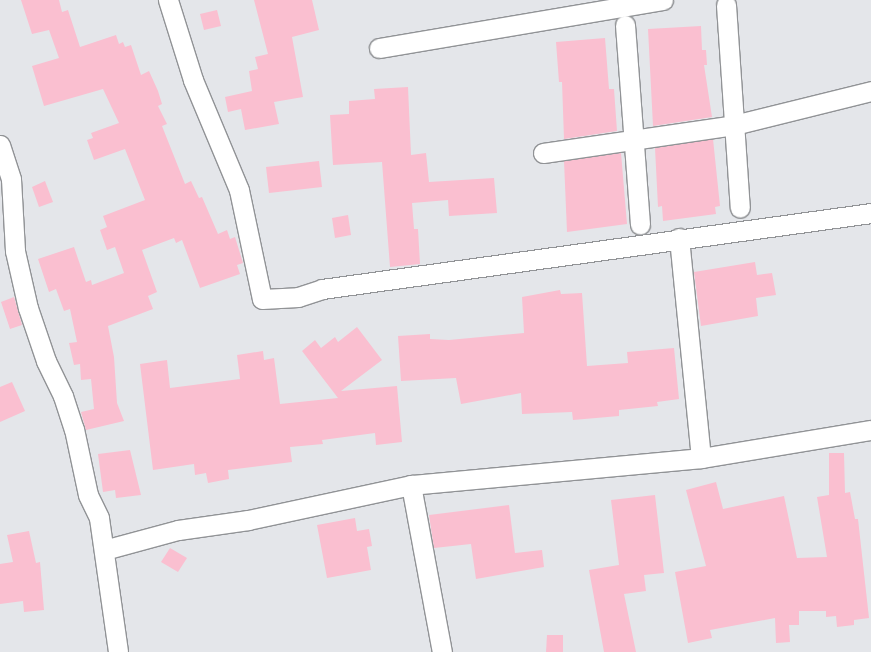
<!DOCTYPE html>
<style>
body{margin:0}
#map{position:relative;width:871px;height:652px;overflow:hidden;background:#e4e6ea;font-family:Raleway,sans-serif}
div>[style]{position:absolute}
.building>*{inset:0;background:#fabfd0}
.roads{filter:drop-shadow(1px 0 #919396) drop-shadow(-1px 0 #919396) drop-shadow(0 1px #919396) drop-shadow(0 -1px #919396)}
.street>*{height:19px;margin:-9.5px;padding:0 9.5px;transform-origin:9.5px;border-radius:9.5px;background:#fff}
span{translate:-50% -50%;white-space:nowrap;text-align:center;line-height:1.15;-webkit-text-stroke:4.5px #e4e6ea;paint-order:stroke}
</style>
<div id="map">
<div class="building">
<div style="clip-path:polygon(21px 0,59px 0,62px 12px,68px 10px,80px 47px,116px 35px,119px 44px,123px 42px,125px 47px,131px 45px,141px 75px,149px 71px,158px 91px,162px 104px,158px 106px,167px 124px,162px 126px,185px 184px,191px 181px,199px 198px,202px 197px,218px 234px,227px 230px,230px 239px,235px 237px,243px 263px,237px 265px,240px 274px,200px 288px,182px 240px,176px 243px,174px 238px,142px 250px,157px 292px,148px 296px,153px 309px,108px 326px,114px 357px,117px 403px,124px 421px,86px 430px,81px 412px,94px 409px,91px 379px,81px 380px,80px 364px,74px 365px,69px 343px,77px 342px,70px 309px,64px 311px,56px 289px,49px 292px,38px 259px,74px 247px,86px 282px,91px 280px,92px 285px,124px 273px,115px 247px,107px 250px,100px 230px,107px 227px,103px 216px,145px 200px,125px 149px,94px 160px,87px 140px,93px 138px,91px 133px,119px 123px,103px 89px,44px 106px,32px 66px,59px 58px,49px 30px,32px 34px)"></div>
<div style="clip-path:polygon(254px 0,312px 0,319px 30px,292px 37px,303px 97px,274px 102px,279px 124px,245px 130px,241px 109px,228px 112px,225px 97px,252px 91px,249px 71px,258px 69px,255px 57px,268px 54px)"></div>
<div style="clip-path:polygon(217px 10px,221px 26px,204px 30px,200px 14px)"></div>
<div style="clip-path:polygon(701px 26px,702px 50px,706px 50px,707px 65px,704px 65px,712px 117px,653px 126px,648px 29px)"></div>
<div style="clip-path:polygon(605px 38px,609px 89px,614px 89px,617px 131px,564px 139px,562px 82px,559px 82px,556px 42px)"></div>
<div style="clip-path:polygon(408px 87px,411px 155px,426px 153px,429px 182px,494px 178px,497px 213px,449px 216px,448px 200px,412px 203px,414px 229px,418px 229px,420px 264px,390px 267px,382px 162px,333px 165px,330px 115px,349px 114px,349px 101px,375px 99px,374px 89px)"></div>
<div style="clip-path:polygon(713px 139px,720px 206px,715px 207px,716px 214px,663px 221px,662px 206px,658px 207px,655px 148px)"></div>
<div style="clip-path:polygon(621px 153px,627px 224px,567px 232px,564px 161px)"></div>
<div style="clip-path:polygon(319px 161px,322px 187px,269px 193px,266px 167px)"></div>
<div style="clip-path:polygon(45px 181px,53px 202px,39px 207px,32px 187px)"></div>
<div style="clip-path:polygon(348px 215px,351px 235px,335px 238px,332px 218px)"></div>
<div style="clip-path:polygon(755px 262px,757px 275px,772px 273px,776px 295px,756px 298px,758px 316px,701px 326px,694px 272px)"></div>
<div style="clip-path:polygon(560px 290px,561px 294px,582px 293px,587px 366px,628px 363px,627px 352px,674px 348px,679px 399px,657px 402px,658px 406px,619px 410px,619px 416px,573px 420px,572px 412px,522px 414px,521px 393px,461px 404px,456px 378px,401px 381px,398px 336px,430px 334px,430px 339px,449px 340px,524px 333px,522px 297px)"></div>
<div style="clip-path:polygon(14px 297px,22px 325px,10px 329px,1px 302px)"></div>
<div style="clip-path:polygon(357px 327px,382px 360px,341px 391px,397px 386px,402px 442px,376px 445px,375px 433px,322px 440px,323px 444px,290px 447px,292px 462px,228px 470px,229px 479px,208px 483px,206px 473px,195px 475px,194px 464px,153px 470px,140px 364px,167px 360px,170px 388px,240px 379px,237px 355px,263px 351px,264px 360px,274px 358px,280px 404px,338px 398px,302px 351px,315px 340px,321px 348px,335px 337px,338px 342px)"></div>
<div style="clip-path:polygon(12px 382px,25px 411px,0 422px,0 387px)"></div>
<div style="clip-path:polygon(130px 450px,141px 495px,116px 498px,115px 490px,103px 492px,98px 454px)"></div>
<div style="clip-path:polygon(829px 453px,844px 453px,845px 493px,850px 492px,855px 519px,858px 519px,869px 618px,854px 620px,854px 625px,837px 627px,836px 616px,826px 617px,826px 611px,799px 611px,799px 625px,789px 625px,790px 642px,776px 643px,775px 618px,710px 630px,712px 638px,688px 643px,675px 572px,706px 566px,686px 490px,716px 482px,723px 509px,784px 496px,797px 558px,827px 557px,817px 497px,829px 495px)"></div>
<div style="clip-path:polygon(655px 495px,664px 573px,644px 575px,646px 591px,624px 594px,636px 652px,604px 652px,589px 570px,619px 565px,611px 500px)"></div>
<div style="clip-path:polygon(509px 505px,515px 553px,542px 550px,544px 567px,476px 579px,471px 544px,434px 548px,429px 515px)"></div>
<div style="clip-path:polygon(355px 518px,357px 531px,369px 529px,372px 546px,367px 547px,371px 570px,327px 578px,317px 525px)"></div>
<div style="clip-path:polygon(29px 531px,36px 563px,40px 562px,44px 610px,24px 612px,23px 601px,0 604px,0 564px,13px 562px,7px 535px)"></div>
<div style="clip-path:polygon(170px 548px,187px 558px,178px 572px,161px 562px)"></div>
<div style="clip-path:polygon(547px 635px,563px 635px,563px 652px,546px 652px)"></div>
</div>
<div class="roads">
<div class="street">
<div style="left:168px;top:0;width:84px;rotate:72.6deg"></div>
<div style="left:193px;top:80px;width:119px;rotate:67.3deg"></div>
<div style="left:239px;top:190px;width:111px;rotate:78.1deg"></div>
<div style="left:262px;top:299px;width:36px;rotate:-3deg"></div>
<div style="left:298px;top:297px;width:25px;rotate:-18deg"></div>
<div style="left:322px;top:289px;width:554px;rotate:-7.88deg"></div>
<div style="left:726px;top:5px;width:203px;rotate:86.1deg"></div>
<div style="left:625px;top:25px;width:200px;rotate:85.7deg"></div>
<div style="left:379px;top:48px;width:288px;rotate:-9.6deg"></div>
<div style="left:0;top:145px;width:36px;rotate:72deg"></div>
<div style="left:11px;top:179px;width:72px;rotate:86.8deg"></div>
<div style="left:15px;top:251px;width:58px;rotate:77.2deg"></div>
<div style="left:28px;top:308px;width:56px;rotate:71.2deg"></div>
<div style="left:46px;top:361px;width:39px;rotate:64deg"></div>
<div style="left:63px;top:396px;width:35px;rotate:72deg"></div>
<div style="left:74px;top:429px;width:67px;rotate:78deg"></div>
<div style="left:88px;top:495px;width:25px;rotate:64deg"></div>
<div style="left:99px;top:518px;width:135px;rotate:81.9deg"></div>
<div style="left:543px;top:153px;width:193px;rotate:-8.3deg"></div>
<div style="left:734px;top:125px;width:141px;rotate:-13.9deg"></div>
<div style="left:679px;top:238px;width:221px;rotate:84.3deg"></div>
<div style="left:411px;top:485px;width:170px;rotate:79.5deg"></div>
<div style="left:104px;top:550px;width:77px;rotate:-15.1deg"></div>
<div style="left:178px;top:530px;width:71px;rotate:-8.1deg"></div>
<div style="left:248px;top:520px;width:167px;rotate:-12.1deg"></div>
<div style="left:411px;top:485px;width:291px;rotate:-5.3deg"></div>
<div style="left:701px;top:458px;width:172px;rotate:-9.4deg"></div>
</div>
</div>
</div>
